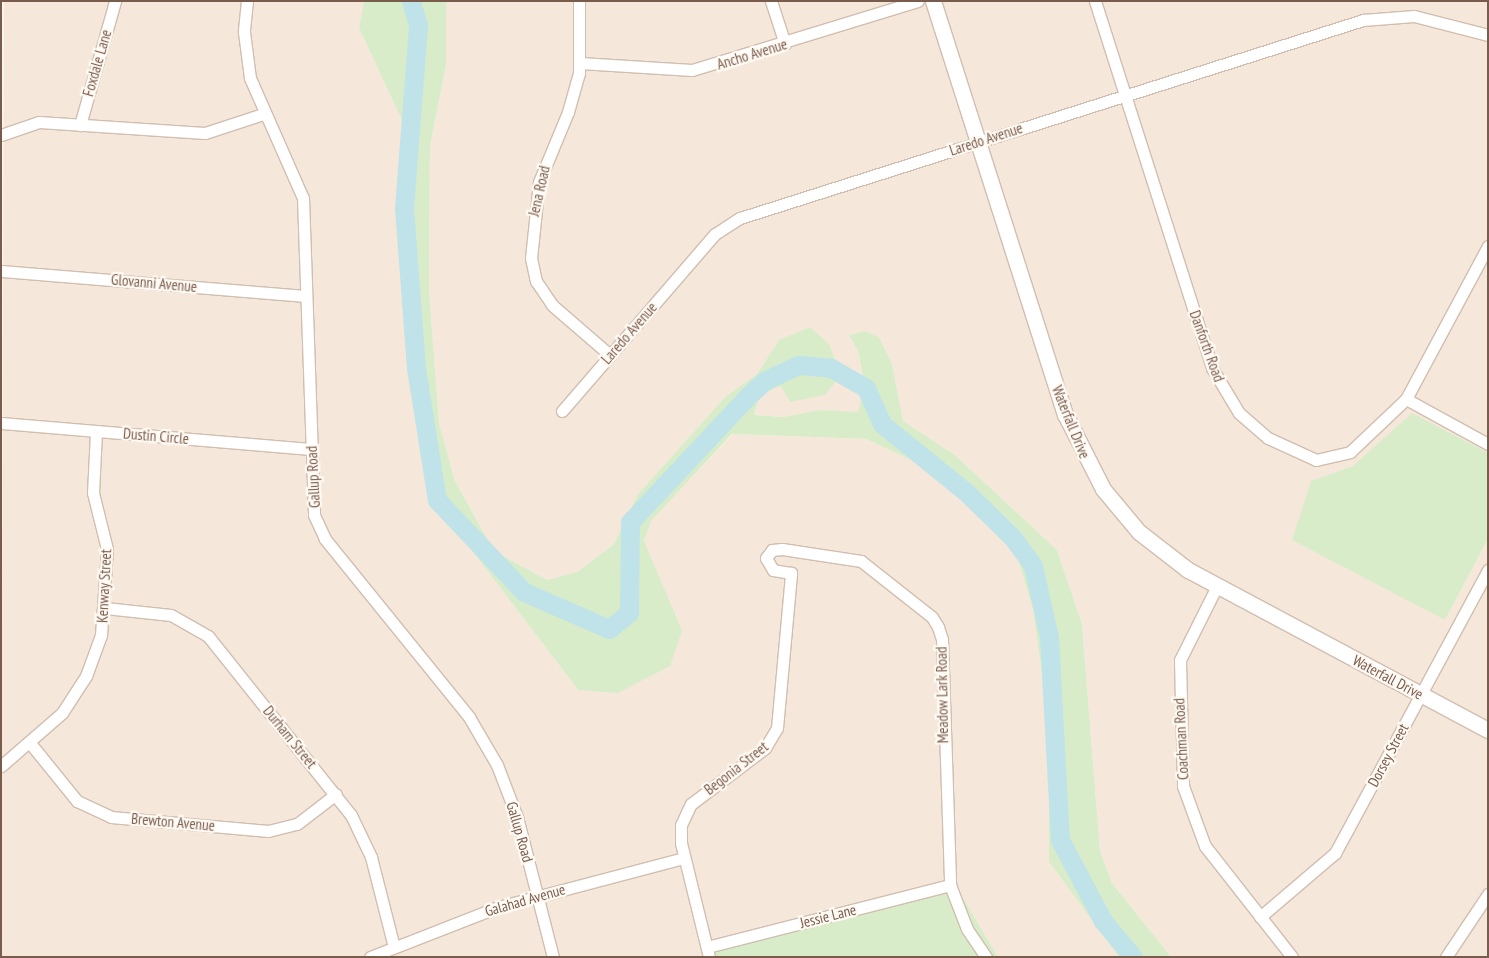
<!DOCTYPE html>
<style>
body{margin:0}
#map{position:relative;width:1489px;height:958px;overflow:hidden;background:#fdf6ec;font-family:"PT Sans Narrow",sans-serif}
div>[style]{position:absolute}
.residential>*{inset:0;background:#f5e8da}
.green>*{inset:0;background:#d8ecc9}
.river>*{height:19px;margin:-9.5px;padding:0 9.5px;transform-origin:9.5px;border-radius:9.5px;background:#bfe3e8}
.roads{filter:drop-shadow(1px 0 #d1beb0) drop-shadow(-1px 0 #d1beb0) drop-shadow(0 1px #d1beb0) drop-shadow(0 -1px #d1beb0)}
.minor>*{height:11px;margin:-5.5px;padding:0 5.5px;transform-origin:5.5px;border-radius:5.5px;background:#fff}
.tertiary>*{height:15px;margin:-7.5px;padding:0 7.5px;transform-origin:7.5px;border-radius:7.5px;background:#fff}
span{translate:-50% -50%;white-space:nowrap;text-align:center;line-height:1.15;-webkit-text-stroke:4.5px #fffaf3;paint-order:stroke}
.street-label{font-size:15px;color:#7a5c4d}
.frame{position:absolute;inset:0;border:2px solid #7a5c4d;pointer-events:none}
</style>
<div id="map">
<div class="residential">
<div style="clip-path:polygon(4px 1px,364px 1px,359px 28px,406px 129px,419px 447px,429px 494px,578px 690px,656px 578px,644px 541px,650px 521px,733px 434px,866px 439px,943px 475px,1013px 542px,1033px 610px,1049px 724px,1049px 862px,1119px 957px,998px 957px,953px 881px,700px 944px,704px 957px,1px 957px)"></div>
<div style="clip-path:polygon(446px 1px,927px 1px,1059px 415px,1098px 492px,1135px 536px,1488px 736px,1488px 957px,1171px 957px,1112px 883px,1100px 851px,1082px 624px,1057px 550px,955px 455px,903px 421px,892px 364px,879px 337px,865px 331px,849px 335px,858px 351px,865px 387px,859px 413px,819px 410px,783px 417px,754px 415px,760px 395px,781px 386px,779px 340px,757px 374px,725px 397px,638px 494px,614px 544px,577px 572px,547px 580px,494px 551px,455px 481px,439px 423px,429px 289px,430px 146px,446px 65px)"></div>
<div style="clip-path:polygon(939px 1px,1488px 1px,1488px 453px,1411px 414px,1353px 467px,1311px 481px,1445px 620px,1488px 539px,1488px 724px,1191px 565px,1144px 528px,1108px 486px,1071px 412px)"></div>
</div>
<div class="green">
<div style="clip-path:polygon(364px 1px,446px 1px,446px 65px,430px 146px,429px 289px,439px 423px,455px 481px,494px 551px,547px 580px,577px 572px,614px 544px,638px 494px,725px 397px,757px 374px,779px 340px,810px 327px,829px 344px,841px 375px,825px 395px,790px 402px,781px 386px,760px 395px,754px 415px,783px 417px,819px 410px,858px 412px,865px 387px,858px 351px,849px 335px,865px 331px,879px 337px,892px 364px,903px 421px,955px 455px,1057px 550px,1082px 624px,1100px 851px,1112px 883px,1171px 957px,1119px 957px,1049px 862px,1049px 724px,1033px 610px,1013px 542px,943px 475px,866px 439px,732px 434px,651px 521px,644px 541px,682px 631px,670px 666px,618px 693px,578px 690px,429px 494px,419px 447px,406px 129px,359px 28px)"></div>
<div style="clip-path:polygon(1412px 413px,1488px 453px,1488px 539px,1445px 620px,1292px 540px,1311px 481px,1353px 466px)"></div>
<div style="clip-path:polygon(953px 881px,998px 957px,704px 957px,700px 944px)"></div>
</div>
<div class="river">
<div style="left:411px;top:1px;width:26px;rotate:74deg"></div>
<div style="left:418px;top:26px;width:183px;rotate:94.4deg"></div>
<div style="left:404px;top:208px;width:160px;rotate:85.7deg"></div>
<div style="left:416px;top:368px;width:134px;rotate:81deg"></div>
<div style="left:437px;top:500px;width:127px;rotate:46.6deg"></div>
<div style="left:524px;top:592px;width:93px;rotate:23.5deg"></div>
<div style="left:609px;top:629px;width:26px;rotate:-39deg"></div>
<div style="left:629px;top:613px;width:91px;rotate:-89.4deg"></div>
<div style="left:630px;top:522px;width:170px;rotate:-46.9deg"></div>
<div style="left:746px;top:398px;width:25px;rotate:-43deg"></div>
<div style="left:764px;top:381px;width:38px;rotate:-25deg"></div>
<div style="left:799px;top:365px;width:32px;rotate:5deg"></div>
<div style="left:831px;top:368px;width:40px;rotate:29.7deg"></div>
<div style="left:866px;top:388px;width:39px;rotate:66deg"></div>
<div style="left:882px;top:424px;width:109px;rotate:39.1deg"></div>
<div style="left:967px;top:493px;width:64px;rotate:44.4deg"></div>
<div style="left:1013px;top:538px;width:34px;rotate:54deg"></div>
<div style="left:1033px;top:566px;width:73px;rotate:77.3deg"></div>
<div style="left:1049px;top:637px;width:203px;rotate:86.9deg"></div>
<div style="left:1060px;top:840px;width:92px;rotate:62deg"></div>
<div style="left:1103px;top:921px;width:47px;rotate:50.2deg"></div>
</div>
<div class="roads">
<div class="minor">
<div style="left:247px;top:1px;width:31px;rotate:96deg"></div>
<div style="left:244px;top:32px;width:46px;rotate:82.6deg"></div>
<div style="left:250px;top:78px;width:131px;rotate:66.2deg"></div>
<div style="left:303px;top:198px;width:317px;rotate:88deg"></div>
<div style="left:314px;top:515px;width:26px;rotate:65deg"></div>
<div style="left:325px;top:539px;width:229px;rotate:51deg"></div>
<div style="left:469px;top:717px;width:56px;rotate:59.7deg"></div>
<div style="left:497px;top:765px;width:56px;rotate:69deg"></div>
<div style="left:517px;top:817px;width:145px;rotate:75.6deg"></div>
<div style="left:579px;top:1px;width:72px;rotate:90deg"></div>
<div style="left:579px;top:73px;width:41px;rotate:105.8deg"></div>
<div style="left:568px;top:112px;width:76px;rotate:112.5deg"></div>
<div style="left:539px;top:182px;width:76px;rotate:96deg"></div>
<div style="left:531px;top:258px;width:24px;rotate:78deg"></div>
<div style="left:536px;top:281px;width:29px;rotate:56deg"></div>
<div style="left:552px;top:305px;width:77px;rotate:40.8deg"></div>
<div style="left:771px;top:1px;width:45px;rotate:72deg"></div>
<div style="left:1095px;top:1px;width:385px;rotate:72.3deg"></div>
<div style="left:1212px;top:368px;width:52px;rotate:59deg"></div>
<div style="left:1239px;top:413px;width:38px;rotate:41deg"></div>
<div style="left:1268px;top:438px;width:53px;rotate:24.6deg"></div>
<div style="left:1316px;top:460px;width:35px;rotate:-13deg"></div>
<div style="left:1350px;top:452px;width:77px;rotate:-43.4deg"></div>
<div style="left:1406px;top:399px;width:174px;rotate:-61.8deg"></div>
<div style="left:580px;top:63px;width:112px;rotate:3.6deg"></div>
<div style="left:692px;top:70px;width:236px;rotate:-17deg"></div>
<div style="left:80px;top:125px;width:129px;rotate:-74.2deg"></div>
<div style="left:1px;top:135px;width:40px;rotate:-18.9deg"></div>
<div style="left:39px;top:122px;width:166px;rotate:3.8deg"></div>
<div style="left:205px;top:133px;width:61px;rotate:-18.1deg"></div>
<div style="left:1px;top:271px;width:306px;rotate:4.7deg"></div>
<div style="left:1406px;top:399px;width:94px;rotate:28.8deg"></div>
<div style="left:562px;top:411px;width:234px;rotate:-49.2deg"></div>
<div style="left:715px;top:234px;width:30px;rotate:-33deg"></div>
<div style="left:740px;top:218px;width:654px;rotate:-17.63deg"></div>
<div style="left:1363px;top:20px;width:51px;rotate:-4.5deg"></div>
<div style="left:1414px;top:16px;width:76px;rotate:14.4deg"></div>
<div style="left:1px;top:423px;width:311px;rotate:4.8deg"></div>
<div style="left:1217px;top:586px;width:83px;rotate:116.6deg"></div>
<div style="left:1180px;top:660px;width:126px;rotate:88.6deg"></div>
<div style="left:1183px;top:786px;width:64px;rotate:69.9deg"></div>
<div style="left:1205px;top:846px;width:141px;rotate:51.9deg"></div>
<div style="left:105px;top:608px;width:66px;rotate:6.1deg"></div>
<div style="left:171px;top:615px;width:43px;rotate:29.6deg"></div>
<div style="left:208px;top:636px;width:229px;rotate:51.4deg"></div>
<div style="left:351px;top:815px;width:47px;rotate:64.5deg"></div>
<div style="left:371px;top:857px;width:93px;rotate:75.7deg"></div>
<div style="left:30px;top:743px;width:75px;rotate:51deg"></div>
<div style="left:77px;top:801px;width:38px;rotate:25deg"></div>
<div style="left:111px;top:817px;width:158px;rotate:5.1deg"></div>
<div style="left:268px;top:831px;width:30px;rotate:-14deg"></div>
<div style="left:297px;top:824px;width:49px;rotate:-37.6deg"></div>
<div style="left:1px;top:766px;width:81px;rotate:-41deg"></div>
<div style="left:62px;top:713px;width:44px;rotate:-57deg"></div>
<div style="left:86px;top:676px;width:44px;rotate:-69.9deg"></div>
<div style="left:101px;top:635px;width:86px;rotate:-86deg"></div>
<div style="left:107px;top:549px;width:58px;rotate:-104deg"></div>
<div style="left:93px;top:493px;width:62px;rotate:-87.2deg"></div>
<div style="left:1260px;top:917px;width:99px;rotate:-40.5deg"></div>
<div style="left:1335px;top:853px;width:322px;rotate:-61.6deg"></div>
<div style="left:707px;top:947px;width:251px;rotate:-14.3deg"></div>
<div style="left:370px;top:957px;width:137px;rotate:-21.3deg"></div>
<div style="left:498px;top:907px;width:192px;rotate:-14.8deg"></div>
<div style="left:709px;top:957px;width:117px;rotate:-103.8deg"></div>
<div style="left:681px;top:843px;width:18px;rotate:-90deg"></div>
<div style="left:681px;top:825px;width:23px;rotate:-65deg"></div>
<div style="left:691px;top:804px;width:93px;rotate:-37.1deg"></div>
<div style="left:765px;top:748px;width:23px;rotate:-59deg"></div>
<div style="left:777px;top:728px;width:156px;rotate:-84.8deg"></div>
<div style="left:791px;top:573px;width:18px;rotate:-171deg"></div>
<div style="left:773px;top:570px;width:14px;rotate:-120deg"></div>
<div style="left:766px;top:558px;width:10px;rotate:-53deg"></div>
<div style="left:772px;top:550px;width:10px;rotate:-6deg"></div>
<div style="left:782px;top:549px;width:80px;rotate:8.6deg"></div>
<div style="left:861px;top:561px;width:90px;rotate:38.3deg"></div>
<div style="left:932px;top:617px;width:12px;rotate:59deg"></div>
<div style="left:938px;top:627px;width:13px;rotate:72deg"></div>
<div style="left:942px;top:639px;width:246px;rotate:88.1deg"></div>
<div style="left:950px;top:885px;width:47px;rotate:68.9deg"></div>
<div style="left:967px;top:929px;width:34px;rotate:56deg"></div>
<div style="left:1446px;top:957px;width:76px;rotate:-56.3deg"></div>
</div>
<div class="tertiary">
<div style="left:933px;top:1px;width:434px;rotate:72.3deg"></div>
<div style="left:1065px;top:414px;width:84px;rotate:63.1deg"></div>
<div style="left:1103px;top:489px;width:56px;rotate:50.1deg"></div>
<div style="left:1139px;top:532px;width:62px;rotate:37.8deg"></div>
<div style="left:1188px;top:570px;width:340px;rotate:28.1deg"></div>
</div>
</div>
<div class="street-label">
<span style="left:752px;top:54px;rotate:-17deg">Ancho Avenue</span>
<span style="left:97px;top:63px;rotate:-74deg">Foxdale Lane</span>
<span style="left:986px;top:139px;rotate:-18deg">Laredo Avenue</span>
<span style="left:539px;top:191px;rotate:-77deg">Jena Road</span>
<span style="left:154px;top:283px;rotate:5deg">Glovanni Avenue</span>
<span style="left:629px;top:333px;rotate:-49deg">Laredo Avenue</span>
<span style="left:1207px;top:346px;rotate:70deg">Danforth Road</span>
<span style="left:1071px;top:422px;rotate:68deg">Waterfall Drive</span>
<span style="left:156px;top:436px;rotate:5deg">Dustin Circle</span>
<span style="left:313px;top:477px;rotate:-93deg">Gallup Road</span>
<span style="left:104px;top:586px;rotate:-87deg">Kenway Street</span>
<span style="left:1388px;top:677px;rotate:28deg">Waterfall Drive</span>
<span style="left:942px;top:695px;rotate:-91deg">Meadow Lark Road</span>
<span style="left:290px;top:737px;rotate:51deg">Durham Street</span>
<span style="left:1181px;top:739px;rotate:-93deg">Coachman Road</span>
<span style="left:1388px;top:755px;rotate:-62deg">Dorsey Street</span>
<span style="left:736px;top:768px;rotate:-38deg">Begonia Street</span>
<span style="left:173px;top:822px;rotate:5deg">Brewton Avenue</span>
<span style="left:520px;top:832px;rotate:74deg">Gallup Road</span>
<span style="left:525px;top:900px;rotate:-16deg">Galahad Avenue</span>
<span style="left:828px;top:916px;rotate:-14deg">Jessie Lane</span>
</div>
<div class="frame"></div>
</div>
